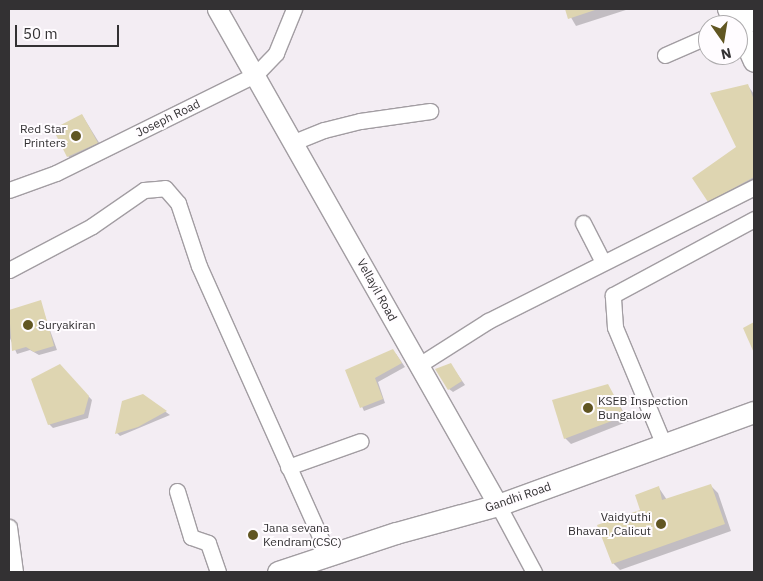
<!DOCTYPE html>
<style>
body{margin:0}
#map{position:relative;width:763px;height:581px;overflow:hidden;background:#f3edf3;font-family:"IBM Plex Sans",sans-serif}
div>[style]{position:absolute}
.shadow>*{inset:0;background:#0003}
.building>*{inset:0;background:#ded5b1}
.roads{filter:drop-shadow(1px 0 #a29da2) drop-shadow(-1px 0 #a29da2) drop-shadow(0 1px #a29da2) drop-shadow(0 -1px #a29da2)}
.minor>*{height:15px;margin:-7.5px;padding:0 7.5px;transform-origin:7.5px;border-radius:7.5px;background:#fff}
.tertiary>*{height:19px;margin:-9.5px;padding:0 9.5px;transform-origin:9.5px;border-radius:9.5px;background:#fff}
.secondary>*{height:21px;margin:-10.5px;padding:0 10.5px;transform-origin:10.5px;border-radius:10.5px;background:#fff}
.dots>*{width:14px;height:14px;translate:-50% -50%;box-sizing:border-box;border:2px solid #fffcff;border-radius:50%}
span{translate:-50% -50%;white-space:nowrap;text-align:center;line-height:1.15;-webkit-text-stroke:4px #fffcff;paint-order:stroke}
.street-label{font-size:12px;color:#333133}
.poi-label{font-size:12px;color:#333133}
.right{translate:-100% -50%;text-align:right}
.left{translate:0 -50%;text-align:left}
.frame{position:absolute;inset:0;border:10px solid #333133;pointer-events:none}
.north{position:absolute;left:698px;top:15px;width:50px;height:50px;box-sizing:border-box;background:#fffcff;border:1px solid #adabad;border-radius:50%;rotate:167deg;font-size:14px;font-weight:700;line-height:20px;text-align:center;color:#333133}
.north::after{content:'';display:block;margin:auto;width:18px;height:22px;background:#615622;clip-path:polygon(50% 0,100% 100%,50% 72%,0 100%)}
.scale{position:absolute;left:15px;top:25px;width:104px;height:22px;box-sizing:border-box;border:2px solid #333133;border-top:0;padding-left:6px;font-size:15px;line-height:18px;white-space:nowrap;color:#333133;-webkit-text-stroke:4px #fffcff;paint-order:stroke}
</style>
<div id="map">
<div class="shadow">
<div style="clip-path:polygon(566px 9px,629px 9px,576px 26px)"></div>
<div style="clip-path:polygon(748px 86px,754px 94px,754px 186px,709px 201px,738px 148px)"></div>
<div style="clip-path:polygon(82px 115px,103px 149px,74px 162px,68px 156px)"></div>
<div style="clip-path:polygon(40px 302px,57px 350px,39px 355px,30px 350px,17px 354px,9px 336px,9px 311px)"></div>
<div style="clip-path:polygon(396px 354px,405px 367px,378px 382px,385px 403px,364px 411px,346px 371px)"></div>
<div style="clip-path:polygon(451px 365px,465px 385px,453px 392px,449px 389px)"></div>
<div style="clip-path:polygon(60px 366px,92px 400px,88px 418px,53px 428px,49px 424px)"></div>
<div style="clip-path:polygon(608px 386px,629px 421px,571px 444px,565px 438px)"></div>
<div style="clip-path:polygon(142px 395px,170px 415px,120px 436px,117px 433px)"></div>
<div style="clip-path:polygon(711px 486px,718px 493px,731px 531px,620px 570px,613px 563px,659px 488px,667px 500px)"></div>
</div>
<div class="building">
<div style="clip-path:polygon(565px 9px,598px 9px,568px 19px)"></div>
<div style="clip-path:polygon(748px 84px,754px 100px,754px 177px,708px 202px,692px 178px,736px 147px,710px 93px)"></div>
<div style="clip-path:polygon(82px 114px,98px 143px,67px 157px,53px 129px)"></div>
<div style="clip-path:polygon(41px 300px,54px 346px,34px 352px,26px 347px,12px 351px,9px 310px)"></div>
<div style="clip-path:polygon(754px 322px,754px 353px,743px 328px)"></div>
<div style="clip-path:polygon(393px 349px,402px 363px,375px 378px,383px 399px,360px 408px,345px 370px)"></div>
<div style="clip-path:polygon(451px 363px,462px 381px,448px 390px,435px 369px)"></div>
<div style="clip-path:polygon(60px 364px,89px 396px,84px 414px,48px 425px,31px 379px)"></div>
<div style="clip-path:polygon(608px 384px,625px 416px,564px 439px,552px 400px)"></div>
<div style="clip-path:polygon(143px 394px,167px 411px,138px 427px,115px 434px,122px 401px)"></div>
<div style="clip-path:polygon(711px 484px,725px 524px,612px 564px,597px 525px,640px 510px,635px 495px,659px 486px,662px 500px)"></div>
</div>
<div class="roads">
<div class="minor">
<div style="left:665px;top:55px;width:47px;rotate:-23.8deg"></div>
<div style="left:294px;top:142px;width:32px;rotate:-22deg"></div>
<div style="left:324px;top:130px;width:37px;rotate:-14deg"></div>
<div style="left:360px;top:121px;width:71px;rotate:-8.1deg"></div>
<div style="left:9px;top:190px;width:50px;rotate:-19.9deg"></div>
<div style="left:56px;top:173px;width:223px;rotate:-26.3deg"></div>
<div style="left:256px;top:74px;width:29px;rotate:-46deg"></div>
<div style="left:276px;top:53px;width:48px;rotate:-67.8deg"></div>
<div style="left:583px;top:223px;width:44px;rotate:62.9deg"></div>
<div style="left:9px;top:270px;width:94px;rotate:-27.9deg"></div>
<div style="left:92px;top:226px;width:63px;rotate:-34.7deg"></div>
<div style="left:144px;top:190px;width:21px;rotate:-5deg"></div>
<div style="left:165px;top:188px;width:20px;rotate:49deg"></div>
<div style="left:178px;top:203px;width:66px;rotate:71.6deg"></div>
<div style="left:199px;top:266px;width:319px;rotate:65.9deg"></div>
<div style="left:419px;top:365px;width:82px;rotate:-32.5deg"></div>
<div style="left:488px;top:321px;width:298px;rotate:-26.7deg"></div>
<div style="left:664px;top:445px;width:128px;rotate:-112.6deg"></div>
<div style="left:615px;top:327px;width:32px;rotate:-94deg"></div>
<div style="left:613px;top:295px;width:160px;rotate:-28.3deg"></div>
<div style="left:288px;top:467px;width:77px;rotate:-19.6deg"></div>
<div style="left:177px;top:491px;width:48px;rotate:73.1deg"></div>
<div style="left:191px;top:537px;width:18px;rotate:19deg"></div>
<div style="left:208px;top:543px;width:31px;rotate:71deg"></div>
<div style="left:498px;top:505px;width:76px;rotate:61.8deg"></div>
<div style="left:9px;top:527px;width:45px;rotate:82.4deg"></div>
</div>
<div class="tertiary">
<div style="left:217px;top:9px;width:570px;rotate:60.47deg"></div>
</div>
<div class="secondary">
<div style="left:728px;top:9px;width:19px;rotate:58deg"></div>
<div style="left:746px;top:9px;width:14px;rotate:56deg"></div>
<div style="left:738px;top:25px;width:39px;rotate:66deg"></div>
<div style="left:278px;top:572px;width:124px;rotate:-18.3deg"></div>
<div style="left:396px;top:533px;width:106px;rotate:-15.4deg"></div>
<div style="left:498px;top:505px;width:272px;rotate:-20deg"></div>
</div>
</div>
<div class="dots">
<div style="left:76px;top:136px;background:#615622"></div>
<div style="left:28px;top:325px;background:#615622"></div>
<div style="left:588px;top:408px;background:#615622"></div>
<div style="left:661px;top:524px;background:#615622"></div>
<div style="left:253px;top:535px;background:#615622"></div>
</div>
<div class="street-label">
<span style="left:168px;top:118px;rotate:-26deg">Joseph Road</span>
<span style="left:377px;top:290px;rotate:61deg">Vellayil Road</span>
<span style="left:518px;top:497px;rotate:-19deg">Gandhi Road</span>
</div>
<div class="poi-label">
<span class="right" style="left:66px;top:136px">Red Star<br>Printers</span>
<span class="left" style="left:38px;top:325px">Suryakiran</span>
<span class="left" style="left:598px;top:408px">KSEB Inspection<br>Bungalow</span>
<span class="right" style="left:651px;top:524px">Vaidyuthi<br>Bhavan ,Calicut</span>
<span class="left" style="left:263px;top:535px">Jana sevana<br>Kendram(CSC)</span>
</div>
<div class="frame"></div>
<div class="north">N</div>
<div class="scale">50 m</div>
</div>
